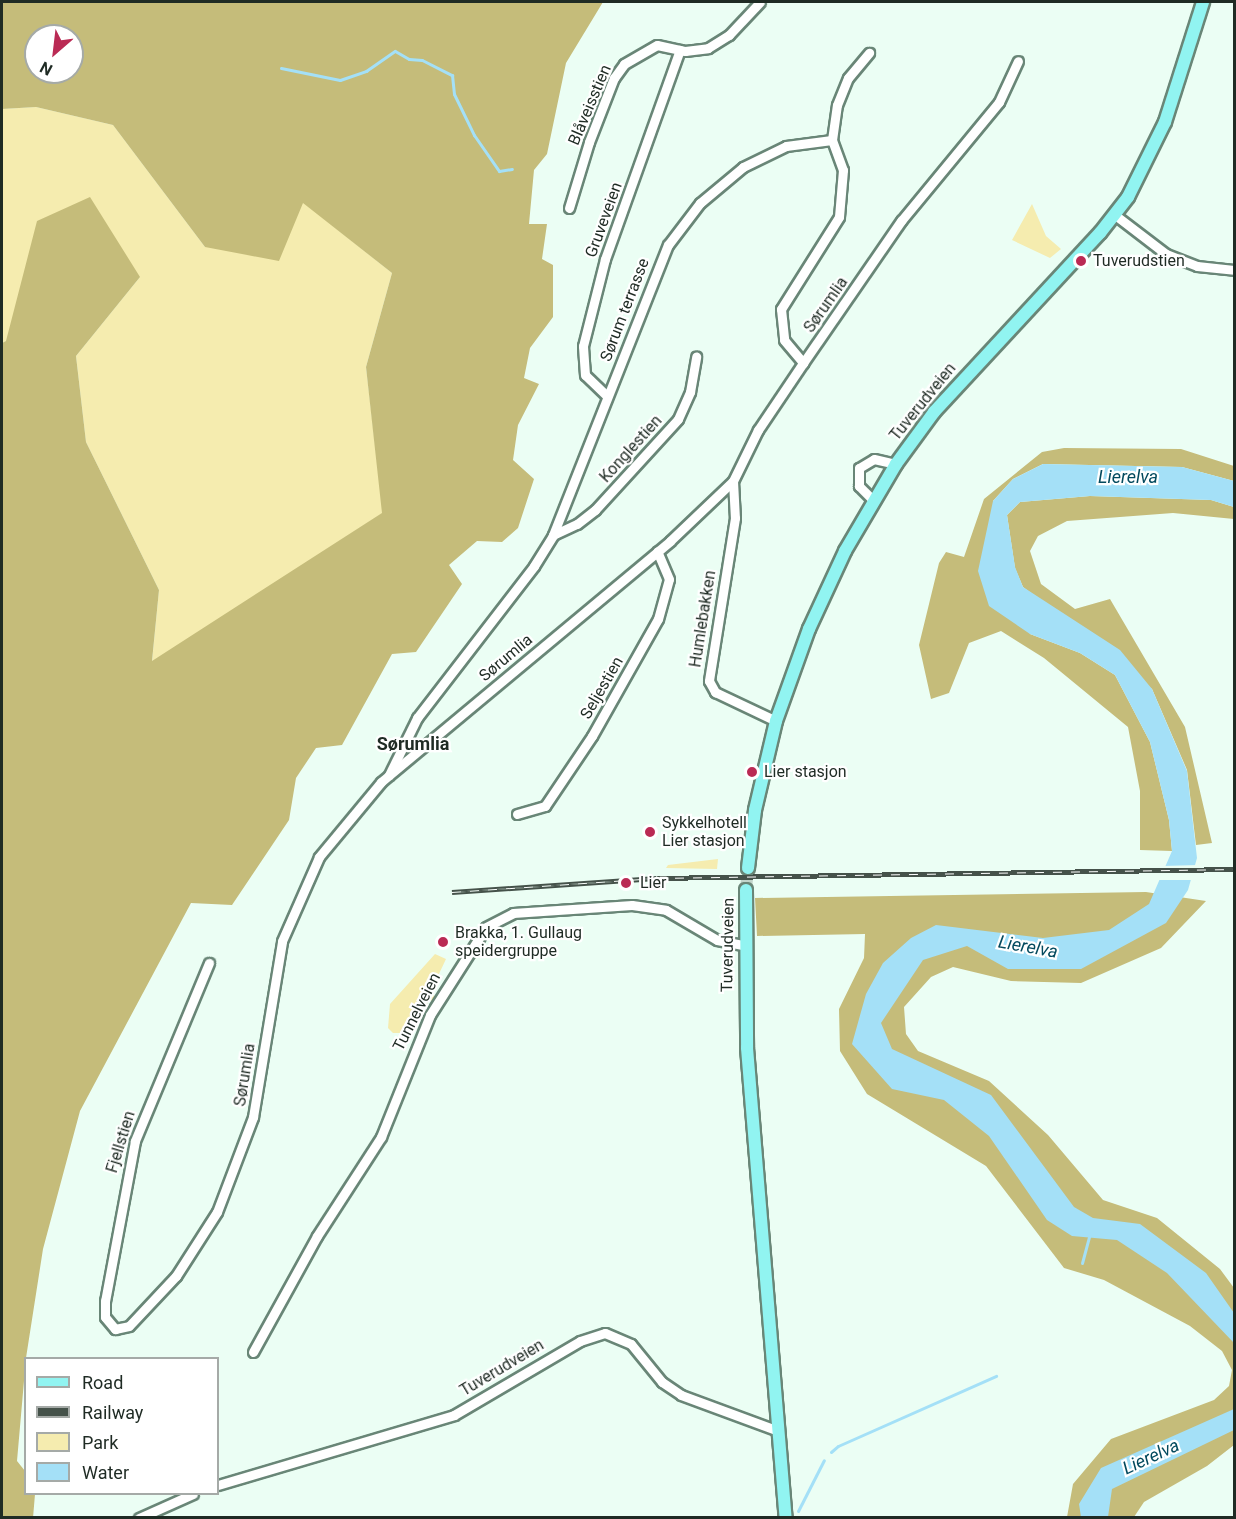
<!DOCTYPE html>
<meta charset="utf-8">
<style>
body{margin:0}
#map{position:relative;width:1236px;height:1519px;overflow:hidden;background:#ebfef4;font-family:Roboto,sans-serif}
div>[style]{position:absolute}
.green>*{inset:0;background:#f5ecaf}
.forest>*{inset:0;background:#c5bc7a}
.water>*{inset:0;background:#a4e0f7}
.pier>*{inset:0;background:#ebfef4}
.stream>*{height:3px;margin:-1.5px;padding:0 1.5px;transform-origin:1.5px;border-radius:1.5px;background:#a4e0f7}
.major-tunnel>*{height:12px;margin-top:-6px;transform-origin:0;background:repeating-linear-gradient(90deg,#c2d4ca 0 12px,transparent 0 18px)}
.roads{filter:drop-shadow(2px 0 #698677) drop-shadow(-2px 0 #698677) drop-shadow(0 2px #698677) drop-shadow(0 -2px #698677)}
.minor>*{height:9px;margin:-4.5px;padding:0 4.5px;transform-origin:4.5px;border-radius:4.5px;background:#fff}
.major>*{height:12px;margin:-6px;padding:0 6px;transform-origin:6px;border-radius:6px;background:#91f4f1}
.rail>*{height:5px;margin-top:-2.5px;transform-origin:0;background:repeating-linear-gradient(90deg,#fff 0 9px,#45524a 0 18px);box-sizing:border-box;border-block:2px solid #45524a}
.dots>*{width:16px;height:16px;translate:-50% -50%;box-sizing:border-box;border:3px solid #fff;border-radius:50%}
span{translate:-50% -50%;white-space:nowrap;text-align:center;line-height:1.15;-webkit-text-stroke:4.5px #fff;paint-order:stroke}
.street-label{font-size:16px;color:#1f2b24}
.poi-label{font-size:16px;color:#1f2b24}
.left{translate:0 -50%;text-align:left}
.water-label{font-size:18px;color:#034a5e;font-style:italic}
.neighbourhood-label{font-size:18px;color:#1f2b24;font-weight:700}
.frame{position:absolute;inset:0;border:3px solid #1f2b24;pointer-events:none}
.legend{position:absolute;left:24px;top:1357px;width:195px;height:138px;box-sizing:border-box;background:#fff;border:2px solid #a5aaa7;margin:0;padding:8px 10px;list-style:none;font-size:18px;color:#1f2b24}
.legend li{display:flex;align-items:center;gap:12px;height:30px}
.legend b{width:30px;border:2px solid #a5aaa7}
.north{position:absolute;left:24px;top:24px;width:60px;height:60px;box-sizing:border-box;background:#fff;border:2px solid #a5aaa7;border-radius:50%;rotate:208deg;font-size:16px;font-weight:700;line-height:24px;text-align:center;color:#1f2b24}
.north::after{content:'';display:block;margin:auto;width:21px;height:27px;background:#ba2a54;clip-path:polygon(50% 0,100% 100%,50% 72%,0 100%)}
</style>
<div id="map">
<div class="green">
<div style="clip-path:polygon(36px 107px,113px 125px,205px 247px,303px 202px,392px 273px,366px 367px,383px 513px,152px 662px,159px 590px,86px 442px,76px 356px,140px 277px,2px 343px,2px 109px)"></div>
<div style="clip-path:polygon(1032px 204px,1046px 236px,1061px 249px,1050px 258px,1012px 240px)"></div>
<div style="clip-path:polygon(718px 859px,717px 869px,666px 868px,668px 865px)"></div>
<div style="clip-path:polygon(435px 954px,446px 959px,430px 993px,436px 997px,434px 1002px,430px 1000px,403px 1033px,393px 1033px,388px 1028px,390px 1004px)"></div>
</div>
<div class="forest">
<div style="clip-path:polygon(evenodd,2px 2px,603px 2px,566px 63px,547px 154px,534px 170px,529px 224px,547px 224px,542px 259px,553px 265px,553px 317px,530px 348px,524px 378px,539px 384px,518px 425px,513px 460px,534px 479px,518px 528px,502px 542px,477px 541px,449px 565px,462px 584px,416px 652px,392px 654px,342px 745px,316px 748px,296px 778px,289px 820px,232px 905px,191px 903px,80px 1111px,43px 1249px,26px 1358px,17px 1461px,25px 1471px,26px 1494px,35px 1494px,33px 1518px,2px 1517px,2px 343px,6px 341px,37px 221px,90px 197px,140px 277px,76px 356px,86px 442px,159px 590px,152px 661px,382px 513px,366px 367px,392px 273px,303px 203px,279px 261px,205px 247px,113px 125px,36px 107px,2px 109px,2px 2px,36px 36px,72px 36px,72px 72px,36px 72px,36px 36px)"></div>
<div style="clip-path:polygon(1064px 448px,1181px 449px,1234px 466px,1234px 481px,1182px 467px,1043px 464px,1013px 479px,993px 501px,1030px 634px,1080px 653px,1115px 675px,1150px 742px,1169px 820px,1172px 851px,1140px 850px,1140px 791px,1128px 727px,1044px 658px,1001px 631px,969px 643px,949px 693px,931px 699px,919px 645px,939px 563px,946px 552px,964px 557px,984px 499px,1042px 452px)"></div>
<div style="clip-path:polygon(1090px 496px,1211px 500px,1234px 507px,1234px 519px,1173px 513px,1067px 521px,1038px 536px,1030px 551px,1041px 584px,1075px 609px,1110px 599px,1185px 727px,1212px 843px,1196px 845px,1187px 770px,1152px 689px,1023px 587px,1015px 568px,1007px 515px,1020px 502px)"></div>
<div style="clip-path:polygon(1146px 892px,1206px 901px,1161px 948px,1081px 983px,1011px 981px,953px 967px,931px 977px,904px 1007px,906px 1034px,918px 1051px,989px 1081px,1048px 1135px,1103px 1200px,1157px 1218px,1220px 1269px,1234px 1288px,1234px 1445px,1207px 1466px,1144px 1502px,1134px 1517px,1067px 1517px,1073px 1484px,1111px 1439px,1214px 1400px,1229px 1386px,1232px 1370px,1222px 1351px,1190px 1326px,1104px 1280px,1064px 1268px,986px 1166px,867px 1094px,840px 1051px,839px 1009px,864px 958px,865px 934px,757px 936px,755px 898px)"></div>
</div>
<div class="water">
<div style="clip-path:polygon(1043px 464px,1182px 467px,1234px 481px,1234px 507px,1211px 500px,1090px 496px,1020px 502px,1007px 515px,1015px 567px,1023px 587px,1120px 650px,1152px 689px,1187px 771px,1197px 858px,1188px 890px,1166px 923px,1081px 969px,1008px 969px,967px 946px,923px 960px,881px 1023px,892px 1049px,991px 1095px,1074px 1207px,1093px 1218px,1140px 1224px,1206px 1273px,1234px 1313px,1234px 1343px,1167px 1273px,1117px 1240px,1072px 1236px,1047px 1220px,989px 1136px,944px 1100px,892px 1089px,852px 1044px,866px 994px,883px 963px,911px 938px,936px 925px,1043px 938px,1109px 930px,1149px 904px,1172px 851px,1169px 820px,1150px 742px,1115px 675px,1080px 653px,1030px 634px,989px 606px,978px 571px,993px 501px,1013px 479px)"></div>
<div style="clip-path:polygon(1234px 1409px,1234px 1430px,1112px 1489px,1108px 1517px,1081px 1517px,1079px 1504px,1101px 1468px)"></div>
</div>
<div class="pier">
<div style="clip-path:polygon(1198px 865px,1194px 880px,1156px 880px,1163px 866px)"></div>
</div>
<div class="stream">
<div style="left:281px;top:68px;width:60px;rotate:11.5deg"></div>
<div style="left:340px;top:80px;width:28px;rotate:-19deg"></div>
<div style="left:366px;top:71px;width:35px;rotate:-35deg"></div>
<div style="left:395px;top:51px;width:16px;rotate:30deg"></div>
<div style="left:409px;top:59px;width:13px;rotate:4deg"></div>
<div style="left:422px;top:60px;width:34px;rotate:27deg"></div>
<div style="left:452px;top:75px;width:19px;rotate:84deg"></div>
<div style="left:454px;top:94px;width:46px;rotate:64deg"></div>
<div style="left:474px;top:135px;width:44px;rotate:55.2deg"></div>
<div style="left:499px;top:171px;width:13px;rotate:-9deg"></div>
<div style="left:1082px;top:1263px;width:28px;rotate:-75deg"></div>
<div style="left:831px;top:1452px;width:9px;rotate:-41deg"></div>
<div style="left:838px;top:1446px;width:173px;rotate:-23.9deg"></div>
<div style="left:798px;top:1511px;width:57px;rotate:-63deg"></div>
</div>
<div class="major-tunnel">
<div style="left:746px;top:890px;width:22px;rotate:-85deg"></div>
</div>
<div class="roads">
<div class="minor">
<div style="left:832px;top:140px;width:35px;rotate:-82deg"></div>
<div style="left:837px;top:105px;width:29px;rotate:-68deg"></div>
<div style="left:848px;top:78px;width:33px;rotate:-50deg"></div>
<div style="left:569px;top:208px;width:69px;rotate:-73.1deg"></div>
<div style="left:589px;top:142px;width:69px;rotate:-68.7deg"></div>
<div style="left:614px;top:78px;width:17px;rotate:-54deg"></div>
<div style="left:624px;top:64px;width:38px;rotate:-30deg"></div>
<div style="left:657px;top:45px;width:29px;rotate:12deg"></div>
<div style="left:685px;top:51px;width:23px;rotate:-7deg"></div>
<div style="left:708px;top:48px;width:25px;rotate:-32deg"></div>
<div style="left:729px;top:35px;width:45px;rotate:-46.8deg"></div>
<div style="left:1115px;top:215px;width:64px;rotate:37.4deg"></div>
<div style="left:1166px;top:254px;width:33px;rotate:21deg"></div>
<div style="left:1197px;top:266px;width:37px;rotate:6deg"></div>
<div style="left:607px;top:396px;width:30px;rotate:-136deg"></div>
<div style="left:585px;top:375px;width:29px;rotate:-94deg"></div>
<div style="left:583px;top:346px;width:90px;rotate:-75.8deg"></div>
<div style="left:605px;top:259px;width:222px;rotate:-70.3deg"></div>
<div style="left:733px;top:481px;width:37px;rotate:87deg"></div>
<div style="left:735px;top:518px;width:165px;rotate:99.1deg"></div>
<div style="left:709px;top:681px;width:13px;rotate:61deg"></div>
<div style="left:715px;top:692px;width:68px;rotate:25.4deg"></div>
<div style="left:873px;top:500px;width:20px;rotate:-135deg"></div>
<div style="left:859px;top:486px;width:18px;rotate:-90deg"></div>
<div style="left:859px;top:468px;width:17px;rotate:-31deg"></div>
<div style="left:874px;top:459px;width:23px;rotate:13deg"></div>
<div style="left:553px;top:535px;width:26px;rotate:-25deg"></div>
<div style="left:577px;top:524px;width:23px;rotate:-38deg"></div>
<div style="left:595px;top:510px;width:123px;rotate:-47.6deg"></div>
<div style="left:678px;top:419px;width:30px;rotate:-66deg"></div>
<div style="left:690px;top:392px;width:36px;rotate:-80deg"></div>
<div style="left:389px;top:775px;width:64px;rotate:-63.8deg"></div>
<div style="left:417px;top:718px;width:192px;rotate:-52.4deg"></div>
<div style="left:534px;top:566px;width:36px;rotate:-58deg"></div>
<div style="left:553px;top:535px;width:312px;rotate:-68.4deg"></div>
<div style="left:668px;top:245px;width:53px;rotate:-52.7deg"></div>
<div style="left:700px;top:203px;width:56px;rotate:-39.9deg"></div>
<div style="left:743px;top:167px;width:48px;rotate:-26deg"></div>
<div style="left:786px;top:146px;width:46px;rotate:-7.4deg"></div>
<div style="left:832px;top:140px;width:32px;rotate:70deg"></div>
<div style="left:843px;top:170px;width:47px;rotate:94.9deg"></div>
<div style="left:839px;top:217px;width:109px;rotate:122.2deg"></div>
<div style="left:781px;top:309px;width:31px;rotate:84deg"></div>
<div style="left:784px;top:340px;width:30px;rotate:50deg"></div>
<div style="left:517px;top:814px;width:29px;rotate:-16deg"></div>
<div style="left:545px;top:806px;width:84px;rotate:-56.1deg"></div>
<div style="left:592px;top:736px;width:134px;rotate:-60.6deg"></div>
<div style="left:658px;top:619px;width:41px;rotate:-74.6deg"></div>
<div style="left:669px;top:579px;width:30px;rotate:-113deg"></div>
<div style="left:209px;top:963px;width:193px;rotate:112.6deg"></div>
<div style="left:135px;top:1141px;width:163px;rotate:100.6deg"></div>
<div style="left:105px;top:1301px;width:16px;rotate:90deg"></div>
<div style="left:105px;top:1317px;width:16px;rotate:50deg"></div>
<div style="left:115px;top:1329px;width:14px;rotate:-12deg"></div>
<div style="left:129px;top:1326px;width:69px;rotate:-46.8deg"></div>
<div style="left:176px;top:1276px;width:76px;rotate:-57.4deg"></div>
<div style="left:217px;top:1212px;width:102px;rotate:-69.2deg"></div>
<div style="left:253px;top:1117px;width:178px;rotate:-80.6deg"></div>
<div style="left:282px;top:941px;width:92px;rotate:-66.2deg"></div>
<div style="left:319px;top:857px;width:97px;rotate:-50.4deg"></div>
<div style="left:381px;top:782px;width:376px;rotate:-39.8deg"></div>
<div style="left:670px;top:541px;width:87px;rotate:-43.6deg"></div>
<div style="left:733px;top:481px;width:57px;rotate:-63.9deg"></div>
<div style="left:758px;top:430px;width:81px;rotate:-56.1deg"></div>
<div style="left:803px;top:363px;width:173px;rotate:-55.4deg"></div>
<div style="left:901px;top:221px;width:154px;rotate:-50.5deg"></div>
<div style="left:999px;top:102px;width:45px;rotate:-65.1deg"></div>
<div style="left:253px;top:1352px;width:132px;rotate:-61.1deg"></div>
<div style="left:317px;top:1236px;width:118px;rotate:-57.1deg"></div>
<div style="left:381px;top:1137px;width:131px;rotate:-68.1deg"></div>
<div style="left:430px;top:1015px;width:104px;rotate:-57.5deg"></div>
<div style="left:486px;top:927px;width:30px;rotate:-27deg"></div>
<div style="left:513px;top:913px;width:119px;rotate:-3.8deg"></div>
<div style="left:632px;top:905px;width:34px;rotate:8deg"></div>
<div style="left:666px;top:910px;width:59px;rotate:30.5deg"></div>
<div style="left:717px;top:940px;width:26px;rotate:11deg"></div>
<div style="left:218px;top:1485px;width:246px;rotate:-16.5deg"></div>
<div style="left:454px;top:1415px;width:146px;rotate:-30.4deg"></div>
<div style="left:580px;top:1341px;width:26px;rotate:-18deg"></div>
<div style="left:605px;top:1333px;width:28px;rotate:23deg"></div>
<div style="left:631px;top:1344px;width:49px;rotate:50.8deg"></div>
<div style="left:662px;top:1382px;width:23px;rotate:34deg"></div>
<div style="left:681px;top:1395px;width:104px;rotate:20.2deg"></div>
<div style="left:139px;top:1518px;width:59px;rotate:-24deg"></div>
</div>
<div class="major">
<div style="left:748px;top:868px;width:58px;rotate:-83.1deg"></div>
<div style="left:755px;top:810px;width:91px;rotate:-76.7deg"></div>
<div style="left:776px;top:721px;width:98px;rotate:-70.3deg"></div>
<div style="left:809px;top:629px;width:86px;rotate:-65.2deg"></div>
<div style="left:845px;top:551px;width:101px;rotate:-59.6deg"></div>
<div style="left:896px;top:464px;width:64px;rotate:-53.8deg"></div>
<div style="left:934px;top:412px;width:244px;rotate:-47.2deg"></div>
<div style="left:1100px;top:233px;width:46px;rotate:-52.1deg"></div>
<div style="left:1128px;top:197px;width:84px;rotate:-63.7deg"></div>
<div style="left:1165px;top:122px;width:126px;rotate:-72.4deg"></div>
<div style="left:746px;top:890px;width:158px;rotate:89.6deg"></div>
<div style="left:747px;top:1048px;width:472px;rotate:85.3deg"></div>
</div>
</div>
<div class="rail">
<div style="left:452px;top:892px;width:205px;rotate:-3.9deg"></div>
<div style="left:657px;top:878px;width:577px;rotate:-0.89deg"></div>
</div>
<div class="dots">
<div style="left:1081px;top:261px;background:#ba2a54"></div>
<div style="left:752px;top:772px;background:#ba2a54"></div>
<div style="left:650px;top:832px;background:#ba2a54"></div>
<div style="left:626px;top:883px;background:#ba2a54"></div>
<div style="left:443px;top:942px;background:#ba2a54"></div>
</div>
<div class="street-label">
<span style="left:590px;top:105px;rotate:-67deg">Blåveisstien</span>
<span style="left:604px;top:220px;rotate:-70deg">Gruveveien</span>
<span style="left:826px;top:305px;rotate:-55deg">Sørumlia</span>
<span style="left:625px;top:310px;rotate:-69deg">Sørum terrasse</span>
<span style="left:923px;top:402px;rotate:-51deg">Tuverudveien</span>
<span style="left:631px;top:449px;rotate:-48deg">Konglestien</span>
<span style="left:703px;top:619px;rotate:-81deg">Humlebakken</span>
<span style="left:506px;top:658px;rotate:-40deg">Sørumlia</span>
<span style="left:602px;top:688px;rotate:-60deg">Seljestien</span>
<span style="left:728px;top:945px;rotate:-89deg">Tuverudveien</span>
<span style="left:417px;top:1012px;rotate:-63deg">Tunnelveien</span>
<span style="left:245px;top:1075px;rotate:-81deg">Sørumlia</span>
<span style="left:121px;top:1142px;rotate:-73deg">Fjellstien</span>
<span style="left:502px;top:1368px;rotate:-31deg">Tuverudveien</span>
</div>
<div class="poi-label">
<span class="left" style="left:1093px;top:261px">Tuverudstien</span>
<span class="left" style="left:764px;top:772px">Lier stasjon</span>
<span class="left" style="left:662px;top:832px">Sykkelhotell<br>Lier stasjon</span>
<span class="left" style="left:640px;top:883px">Lier</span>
<span class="left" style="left:455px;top:942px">Brakka, 1. Gullaug<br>speidergruppe</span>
</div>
<div class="water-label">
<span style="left:1128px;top:477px">Lierelva</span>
<span style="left:1028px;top:947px;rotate:10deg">Lierelva</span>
<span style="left:1151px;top:1457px;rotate:-25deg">Lierelva</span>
</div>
<div class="neighbourhood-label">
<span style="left:413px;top:744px">Sørumlia</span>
</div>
<div class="frame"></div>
<ul class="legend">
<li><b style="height:8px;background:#91f4f1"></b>Road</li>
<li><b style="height:8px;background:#45524a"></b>Railway</li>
<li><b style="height:16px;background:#f5ecaf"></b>Park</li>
<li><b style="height:16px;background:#a4e0f7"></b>Water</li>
</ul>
<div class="north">N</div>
</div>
